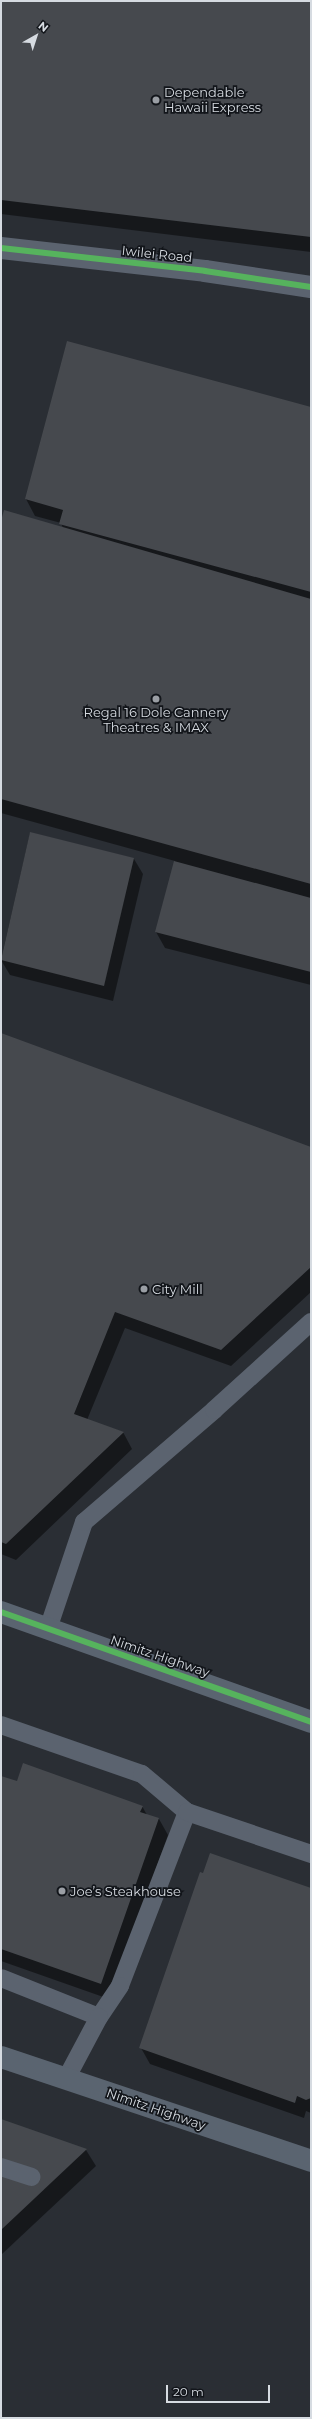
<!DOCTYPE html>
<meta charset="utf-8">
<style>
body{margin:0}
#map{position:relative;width:312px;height:2419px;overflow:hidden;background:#2a2e34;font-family:Montserrat,sans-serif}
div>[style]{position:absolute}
.shadow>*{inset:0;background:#0007}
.building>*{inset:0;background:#46494e}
.service>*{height:18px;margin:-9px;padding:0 9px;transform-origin:9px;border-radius:9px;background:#5b636f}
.tertiary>*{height:22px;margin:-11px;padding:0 11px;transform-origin:11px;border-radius:11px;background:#5b636f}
.primary>*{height:22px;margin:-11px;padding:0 11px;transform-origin:11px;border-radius:11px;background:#5a6470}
.cycleway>*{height:6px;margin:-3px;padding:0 3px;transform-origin:3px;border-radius:3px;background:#56b35d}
.dots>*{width:11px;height:11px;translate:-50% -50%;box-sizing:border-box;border:2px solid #12151a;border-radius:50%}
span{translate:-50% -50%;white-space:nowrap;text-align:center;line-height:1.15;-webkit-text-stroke:3.5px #12151a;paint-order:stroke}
.poi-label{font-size:13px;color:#d6dbe1}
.left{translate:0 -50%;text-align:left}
.street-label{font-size:13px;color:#d6dbe1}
.frame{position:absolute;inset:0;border:2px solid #d6dbe1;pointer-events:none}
.north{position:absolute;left:16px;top:16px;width:40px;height:40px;-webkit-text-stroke:3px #12151a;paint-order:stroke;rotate:39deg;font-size:11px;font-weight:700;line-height:16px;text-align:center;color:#d6dbe1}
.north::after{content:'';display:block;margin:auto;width:14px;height:18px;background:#d6dbe1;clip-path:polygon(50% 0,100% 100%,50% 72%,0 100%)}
.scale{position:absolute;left:166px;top:2385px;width:104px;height:18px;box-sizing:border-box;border:2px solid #d6dbe1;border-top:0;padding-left:5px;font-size:12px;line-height:14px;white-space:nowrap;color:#d6dbe1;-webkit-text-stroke:3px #12151a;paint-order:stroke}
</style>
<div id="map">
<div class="shadow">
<div style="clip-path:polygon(1px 1px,311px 1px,311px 252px,1px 214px)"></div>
<div style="clip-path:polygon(311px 408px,311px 985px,165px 948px,156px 932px,175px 861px,1px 813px,1px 525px,63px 528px,61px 523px,35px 516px,26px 499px)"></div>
<div style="clip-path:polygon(30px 833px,134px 859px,143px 874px,113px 1001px,10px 975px,1px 960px)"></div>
<div style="clip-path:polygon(1px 1034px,311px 1148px,311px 1292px,231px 1366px,125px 1328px,87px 1420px,123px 1432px,132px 1449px,16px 1560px,1px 1554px)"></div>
<div style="clip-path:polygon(1px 1777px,17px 1782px,142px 1806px,147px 1815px,159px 1819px,168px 1835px,109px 1999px,1px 1961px)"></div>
<div style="clip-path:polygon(311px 1889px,311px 2113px,306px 2111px,304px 2118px,150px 2064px,141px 2048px)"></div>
<div style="clip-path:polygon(1px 2120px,86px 2150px,96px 2166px,1px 2255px)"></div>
</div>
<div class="building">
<div style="clip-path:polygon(1px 1px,311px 1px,311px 237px,1px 200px)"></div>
<div style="clip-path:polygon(67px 341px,311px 407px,311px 592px,59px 524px,63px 510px,25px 499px)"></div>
<div style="clip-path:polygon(4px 510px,311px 599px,311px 884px,1px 799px,1px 521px)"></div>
<div style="clip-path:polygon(30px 832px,134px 858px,104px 986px,1px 960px)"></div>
<div style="clip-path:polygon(174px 861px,311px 898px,311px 972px,155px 932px)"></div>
<div style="clip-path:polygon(1px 1033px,311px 1147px,311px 1267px,221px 1350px,115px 1312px,74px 1414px,124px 1432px,6px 1544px,1px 1542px)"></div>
<div style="clip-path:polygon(23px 1763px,143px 1806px,140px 1812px,159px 1818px,101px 1984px,1px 1949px,1px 1776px,17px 1781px)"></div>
<div style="clip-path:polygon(210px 1853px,311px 1888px,311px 2098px,306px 2100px,297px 2096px,295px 2103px,139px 2048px,200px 1872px,203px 1873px)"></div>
<div style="clip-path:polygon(1px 2119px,87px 2149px,1px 2230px)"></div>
</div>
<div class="service">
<div style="left:48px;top:1629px;width:113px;rotate:-71.4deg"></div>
<div style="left:84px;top:1522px;width:172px;rotate:-40.7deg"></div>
<div style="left:214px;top:1410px;width:131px;rotate:-42.2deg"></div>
<div style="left:1px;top:1725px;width:149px;rotate:19.2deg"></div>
<div style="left:142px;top:1774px;width:59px;rotate:40.2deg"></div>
<div style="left:187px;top:1812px;width:186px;rotate:111.1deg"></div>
<div style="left:120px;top:1986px;width:37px;rotate:124deg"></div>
<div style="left:99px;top:2017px;width:105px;rotate:-158.3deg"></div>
<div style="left:187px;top:1812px;width:131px;rotate:18.7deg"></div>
<div style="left:66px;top:2079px;width:70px;rotate:-62deg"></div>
<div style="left:1px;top:2167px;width:32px;rotate:18deg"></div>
</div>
<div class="tertiary">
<div style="left:1px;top:248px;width:205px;rotate:6.4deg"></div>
<div style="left:205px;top:271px;width:107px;rotate:8.6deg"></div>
</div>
<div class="primary">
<div style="left:1px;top:1612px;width:329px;rotate:19.5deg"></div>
<div style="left:1px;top:2057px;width:327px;rotate:18.5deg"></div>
</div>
<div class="cycleway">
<div style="left:1px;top:248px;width:205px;rotate:6.4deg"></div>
<div style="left:205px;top:271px;width:107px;rotate:8.6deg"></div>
<div style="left:1px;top:1612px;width:329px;rotate:19.5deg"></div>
</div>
<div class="dots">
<div style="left:156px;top:100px;background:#9a9ea4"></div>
<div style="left:156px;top:699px;background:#9a9ea4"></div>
<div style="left:144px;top:1289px;background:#9a9ea4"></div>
<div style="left:62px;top:1891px;background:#9a9ea4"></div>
</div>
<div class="poi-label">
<span class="left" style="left:164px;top:100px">Dependable<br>Hawaii Express</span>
<span style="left:156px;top:720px">Regal 16 Dole Cannery<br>Theatres &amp; IMAX</span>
<span class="left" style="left:152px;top:1289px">City Mill</span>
<span class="left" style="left:70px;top:1891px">Joe’s Steakhouse</span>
</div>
<div class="street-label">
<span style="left:157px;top:254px;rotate:6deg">Iwilei Road</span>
<span style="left:160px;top:1656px;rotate:19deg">Nimitz Highway</span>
<span style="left:156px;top:2109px;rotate:19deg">Nimitz Highway</span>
</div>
<div class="frame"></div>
<div class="north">N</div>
<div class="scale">20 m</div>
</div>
